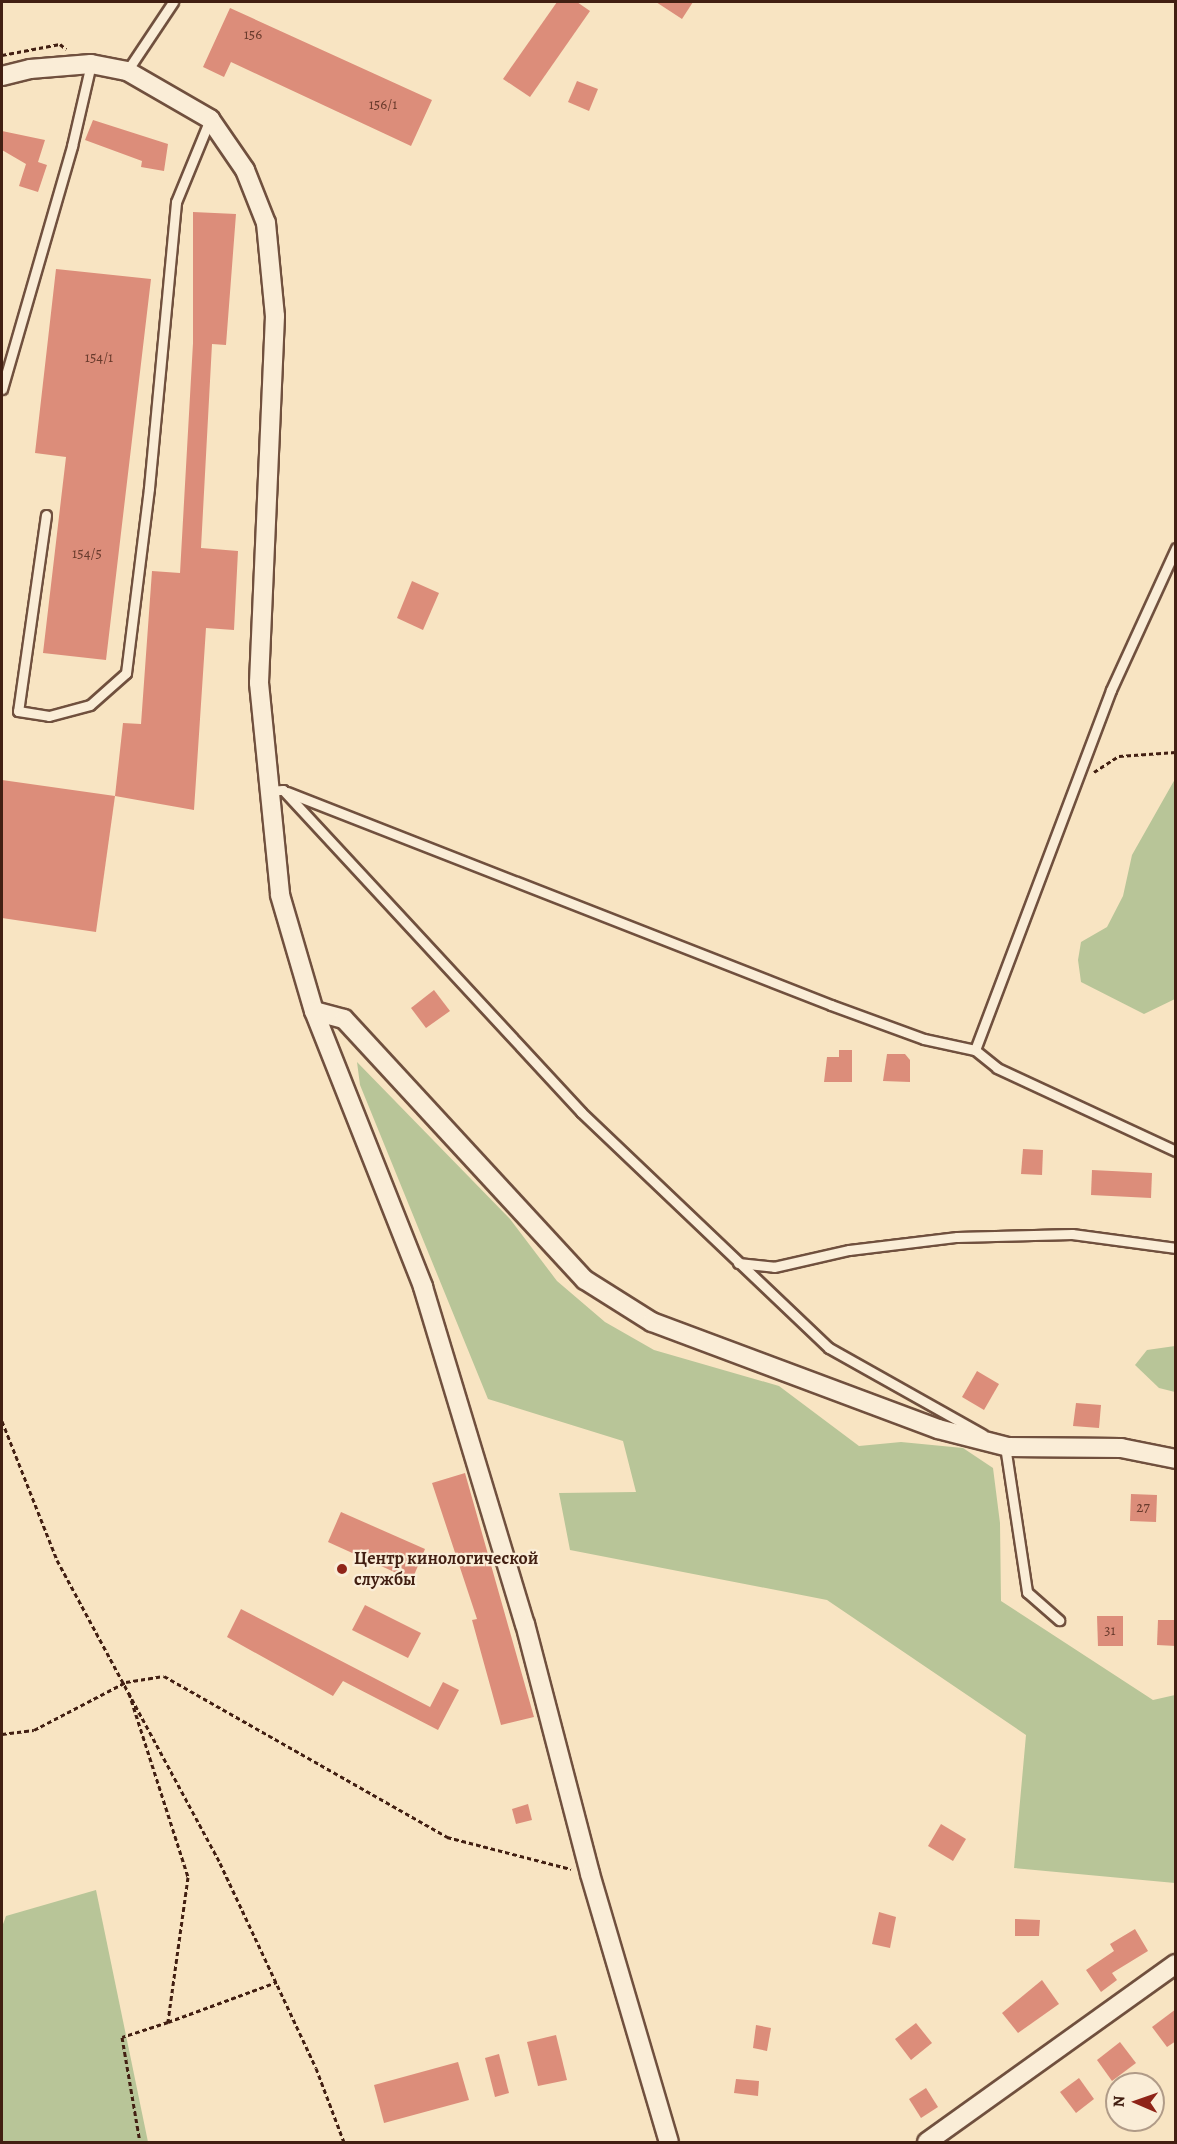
<!DOCTYPE html>
<meta charset="utf-8">
<style>
body{margin:0}
#map{position:relative;width:1177px;height:2144px;overflow:hidden;background:#f8e4c2;font-family:Alegreya,serif}
div>[style]{position:absolute}
.green>*{inset:0;background:#b8c598}
.building>*{inset:0;background:#dc8d7a}
.path>*{height:3px;margin-top:-1.5px;transform-origin:0;background:repeating-linear-gradient(90deg,#421f12 0 4.5px,transparent 0 7.5px)}
.roads{filter:drop-shadow(2px 0 #70503e) drop-shadow(-2px 0 #70503e) drop-shadow(0 2px #70503e) drop-shadow(0 -2px #70503e)}
.lane>*{height:9px;margin:-4.5px;padding:0 4.5px;transform-origin:4.5px;border-radius:4.5px;background:#faedd7}
.street>*{height:18px;margin:-9px;padding:0 9px;transform-origin:9px;border-radius:9px;background:#faedd7}
.dots>*{width:16px;height:16px;translate:-50% -50%;box-sizing:border-box;border:3px solid #faedd7;border-radius:50%}
span{translate:-50% -50%;white-space:nowrap;text-align:center;line-height:1.15;-webkit-text-stroke:4.5px #faedd7;paint-order:stroke}
.number-label{font-size:15px;color:#683a2c}
.number-label span{-webkit-text-stroke-width:0}
.poi-label{font-size:18px;color:#421f12;font-weight:700}
.left{translate:0 -50%;text-align:left}
.frame{position:absolute;inset:0;border:3px solid #421f12;pointer-events:none}
.north{position:absolute;left:1105px;top:2072px;width:60px;height:60px;box-sizing:border-box;background:#faedd7;border:2px solid #b09b88;border-radius:50%;rotate:272deg;font-size:16px;font-weight:700;line-height:24px;text-align:center;color:#421f12}
.north::after{content:'';display:block;margin:auto;width:21px;height:27px;background:#8f2418;clip-path:polygon(50% 0,100% 100%,50% 72%,0 100%)}
</style>
<div id="map">
<div class="green">
<div style="clip-path:polygon(1175px 779px,1175px 999px,1144px 1014px,1081px 982px,1078px 960px,1081px 942px,1107px 927px,1123px 896px,1132px 855px)"></div>
<div style="clip-path:polygon(357px 1062px,510px 1219px,557px 1281px,605px 1322px,654px 1350px,779px 1386px,859px 1446px,901px 1442px,963px 1448px,993px 1468px,1000px 1523px,1001px 1601px,1153px 1700px,1175px 1695px,1175px 1883px,1014px 1868px,1026px 1735px,827px 1600px,570px 1550px,559px 1493px,636px 1492px,623px 1441px,488px 1399px,360px 1085px)"></div>
<div style="clip-path:polygon(1175px 1346px,1176px 1346px,1175px 1392px,1159px 1388px,1135px 1365px,1147px 1350px)"></div>
<div style="clip-path:polygon(96px 1890px,148px 2142px,2px 2142px,2px 1927px,6px 1916px)"></div>
</div>
<div class="building">
<div style="clip-path:polygon(557px 2px,577px 2px,590px 11px,530px 97px,503px 79px)"></div>
<div style="clip-path:polygon(656px 2px,693px 2px,682px 19px)"></div>
<div style="clip-path:polygon(230px 8px,432px 100px,411px 146px,231px 62px,224px 77px,203px 67px)"></div>
<div style="clip-path:polygon(577px 81px,598px 89px,589px 111px,568px 102px)"></div>
<div style="clip-path:polygon(93px 120px,168px 144px,164px 171px,141px 167px,142px 161px,85px 140px)"></div>
<div style="clip-path:polygon(2px 131px,45px 140px,38px 162px,47px 165px,38px 192px,19px 186px,26px 164px,2px 150px)"></div>
<div style="clip-path:polygon(193px 212px,236px 214px,226px 345px,212px 344px,201px 548px,238px 551px,234px 630px,206px 628px,194px 810px,115px 796px,123px 723px,141px 724px,152px 571px,180px 573px,193px 343px)"></div>
<div style="clip-path:polygon(56px 269px,151px 279px,106px 660px,43px 653px,66px 457px,35px 453px)"></div>
<div style="clip-path:polygon(412px 581px,439px 593px,423px 630px,397px 618px)"></div>
<div style="clip-path:polygon(2px 780px,115px 796px,96px 932px,2px 918px)"></div>
<div style="clip-path:polygon(434px 990px,450px 1011px,426px 1028px,411px 1008px)"></div>
<div style="clip-path:polygon(839px 1050px,852px 1050px,852px 1082px,824px 1082px,827px 1057px,839px 1057px)"></div>
<div style="clip-path:polygon(887px 1054px,905px 1054px,910px 1060px,910px 1082px,883px 1081px)"></div>
<div style="clip-path:polygon(1023px 1149px,1043px 1150px,1042px 1175px,1021px 1174px)"></div>
<div style="clip-path:polygon(1092px 1170px,1152px 1173px,1151px 1198px,1091px 1195px)"></div>
<div style="clip-path:polygon(977px 1371px,999px 1384px,984px 1410px,962px 1397px)"></div>
<div style="clip-path:polygon(1076px 1403px,1101px 1405px,1099px 1428px,1073px 1426px)"></div>
<div style="clip-path:polygon(465px 1473px,534px 1717px,501px 1725px,472px 1620px,477px 1619px,432px 1483px)"></div>
<div style="clip-path:polygon(1131px 1494px,1157px 1495px,1156px 1522px,1130px 1521px)"></div>
<div style="clip-path:polygon(341px 1512px,425px 1549px,412px 1580px,328px 1542px)"></div>
<div style="clip-path:polygon(365px 1605px,421px 1633px,408px 1658px,352px 1630px)"></div>
<div style="clip-path:polygon(241px 1609px,430px 1707px,443px 1682px,459px 1690px,438px 1730px,343px 1681px,333px 1696px,227px 1637px)"></div>
<div style="clip-path:polygon(1097px 1616px,1123px 1616px,1123px 1646px,1098px 1646px)"></div>
<div style="clip-path:polygon(1158px 1620px,1176px 1620px,1176px 1646px,1157px 1645px)"></div>
<div style="clip-path:polygon(528px 1804px,532px 1820px,516px 1824px,512px 1809px)"></div>
<div style="clip-path:polygon(941px 1824px,966px 1839px,953px 1861px,928px 1846px)"></div>
<div style="clip-path:polygon(879px 1912px,896px 1917px,890px 1948px,872px 1944px)"></div>
<div style="clip-path:polygon(1015px 1919px,1040px 1920px,1039px 1936px,1015px 1936px)"></div>
<div style="clip-path:polygon(1135px 1929px,1148px 1951px,1112px 1973px,1117px 1980px,1101px 1992px,1086px 1970px,1114px 1951px,1110px 1944px)"></div>
<div style="clip-path:polygon(1042px 1980px,1059px 2004px,1018px 2033px,1002px 2013px)"></div>
<div style="clip-path:polygon(1176px 2009px,1176px 2041px,1167px 2047px,1152px 2027px)"></div>
<div style="clip-path:polygon(916px 2023px,932px 2043px,911px 2060px,895px 2039px)"></div>
<div style="clip-path:polygon(756px 2025px,771px 2028px,767px 2051px,753px 2048px)"></div>
<div style="clip-path:polygon(556px 2035px,567px 2080px,538px 2086px,527px 2042px)"></div>
<div style="clip-path:polygon(1120px 2042px,1136px 2063px,1112px 2081px,1097px 2060px)"></div>
<div style="clip-path:polygon(499px 2054px,509px 2093px,495px 2097px,485px 2058px)"></div>
<div style="clip-path:polygon(458px 2062px,469px 2100px,384px 2123px,374px 2085px)"></div>
<div style="clip-path:polygon(1079px 2078px,1094px 2099px,1076px 2113px,1060px 2092px)"></div>
<div style="clip-path:polygon(736px 2079px,759px 2081px,758px 2096px,734px 2093px)"></div>
<div style="clip-path:polygon(926px 2088px,938px 2107px,921px 2118px,909px 2099px)"></div>
</div>
<div class="path">
<div style="left:2px;top:55px;width:59px;rotate:-10.7deg"></div>
<div style="left:60px;top:44px;width:8px;rotate:40deg"></div>
<div style="left:1094px;top:772px;width:30px;rotate:-33deg"></div>
<div style="left:1119px;top:756px;width:57px;rotate:-4deg"></div>
<div style="left:2px;top:1421px;width:149px;rotate:68.4deg"></div>
<div style="left:57px;top:1560px;width:344px;rotate:61.7deg"></div>
<div style="left:220px;top:1863px;width:226px;rotate:64.9deg"></div>
<div style="left:316px;top:2068px;width:79px;rotate:69.3deg"></div>
<div style="left:129px;top:1693px;width:193px;rotate:72.2deg"></div>
<div style="left:188px;top:1877px;width:146px;rotate:97.9deg"></div>
<div style="left:168px;top:2022px;width:48px;rotate:161.9deg"></div>
<div style="left:122px;top:2037px;width:107px;rotate:80.3deg"></div>
<div style="left:2px;top:1734px;width:32px;rotate:-7deg"></div>
<div style="left:34px;top:1730px;width:104px;rotate:-27.6deg"></div>
<div style="left:126px;top:1682px;width:38px;rotate:-9deg"></div>
<div style="left:164px;top:1676px;width:326px;rotate:29.6deg"></div>
<div style="left:447px;top:1837px;width:128px;rotate:14.5deg"></div>
<div style="left:168px;top:2022px;width:116px;rotate:-20.2deg"></div>
</div>
<div class="roads">
<div class="lane">
<div style="left:127px;top:71px;width:83px;rotate:-56.3deg"></div>
<div style="left:2px;top:389px;width:253px;rotate:-73.9deg"></div>
<div style="left:72px;top:146px;width:84px;rotate:-77deg"></div>
<div style="left:46px;top:515px;width:198px;rotate:98.1deg"></div>
<div style="left:18px;top:711px;width:31px;rotate:9deg"></div>
<div style="left:49px;top:716px;width:42px;rotate:-15deg"></div>
<div style="left:90px;top:705px;width:48px;rotate:-41.6deg"></div>
<div style="left:126px;top:673px;width:186px;rotate:-82.9deg"></div>
<div style="left:149px;top:488px;width:287px;rotate:-84.6deg"></div>
<div style="left:176px;top:202px;width:90px;rotate:-67.7deg"></div>
<div style="left:1176px;top:548px;width:156px;rotate:114.6deg"></div>
<div style="left:1111px;top:690px;width:385px;rotate:110.7deg"></div>
<div style="left:975px;top:1050px;width:28px;rotate:39deg"></div>
<div style="left:997px;top:1068px;width:197px;rotate:24.9deg"></div>
<div style="left:267px;top:791px;width:16px;rotate:-4deg"></div>
<div style="left:283px;top:790px;width:439px;rotate:47.2deg"></div>
<div style="left:581px;top:1112px;width:342px;rotate:43.6deg"></div>
<div style="left:829px;top:1348px;width:176px;rotate:29.3deg"></div>
<div style="left:287px;top:792px;width:584px;rotate:21.38deg"></div>
<div style="left:831px;top:1005px;width:99px;rotate:20.1deg"></div>
<div style="left:924px;top:1039px;width:52px;rotate:12.2deg"></div>
<div style="left:738px;top:1263px;width:36px;rotate:6deg"></div>
<div style="left:774px;top:1267px;width:77px;rotate:-12.8deg"></div>
<div style="left:849px;top:1250px;width:109px;rotate:-6.9deg"></div>
<div style="left:957px;top:1237px;width:115px;rotate:-1.5deg"></div>
<div style="left:1072px;top:1234px;width:105px;rotate:7.7deg"></div>
<div style="left:1005px;top:1446px;width:148px;rotate:81.4deg"></div>
<div style="left:1027px;top:1592px;width:43px;rotate:41.2deg"></div>
</div>
<div class="street">
<div style="left:2px;top:76px;width:29px;rotate:-14deg"></div>
<div style="left:30px;top:69px;width:61px;rotate:-4.7deg"></div>
<div style="left:91px;top:64px;width:37px;rotate:11deg"></div>
<div style="left:127px;top:71px;width:96px;rotate:30deg"></div>
<div style="left:210px;top:119px;width:62px;rotate:55.5deg"></div>
<div style="left:245px;top:170px;width:57px;rotate:68.4deg"></div>
<div style="left:266px;top:223px;width:93px;rotate:84.5deg"></div>
<div style="left:275px;top:316px;width:367px;rotate:92.5deg"></div>
<div style="left:259px;top:683px;width:213px;rotate:84.3deg"></div>
<div style="left:280px;top:895px;width:121px;rotate:73.7deg"></div>
<div style="left:314px;top:1011px;width:297px;rotate:68.4deg"></div>
<div style="left:423px;top:1287px;width:352px;rotate:73.2deg"></div>
<div style="left:525px;top:1624px;width:258px;rotate:75.4deg"></div>
<div style="left:590px;top:1874px;width:279px;rotate:73.6deg"></div>
<div style="left:314px;top:1011px;width:31px;rotate:15deg"></div>
<div style="left:344px;top:1019px;width:355px;rotate:47.3deg"></div>
<div style="left:585px;top:1280px;width:79px;rotate:32.1deg"></div>
<div style="left:652px;top:1322px;width:305px;rotate:20.5deg"></div>
<div style="left:938px;top:1429px;width:72px;rotate:14.4deg"></div>
<div style="left:1008px;top:1447px;width:113px;rotate:0.5deg"></div>
<div style="left:1121px;top:1448px;width:56px;rotate:11.3deg"></div>
<div style="left:927px;top:2142px;width:306px;rotate:-35.6deg"></div>
</div>
</div>
<div class="dots">
<div style="left:342px;top:1569px;background:#8f2418"></div>
</div>
<div class="number-label">
<span style="left:253px;top:35px">156</span>
<span style="left:383px;top:105px">156/1</span>
<span style="left:99px;top:358px">154/1</span>
<span style="left:87px;top:554px">154/5</span>
<span style="left:1143px;top:1508px">27</span>
<span style="left:1110px;top:1631px">31</span>
</div>
<div class="poi-label">
<span class="left" style="left:354px;top:1569px">Центр кинологической<br>службы</span>
</div>
<div class="frame"></div>
<div class="north">N</div>
</div>
